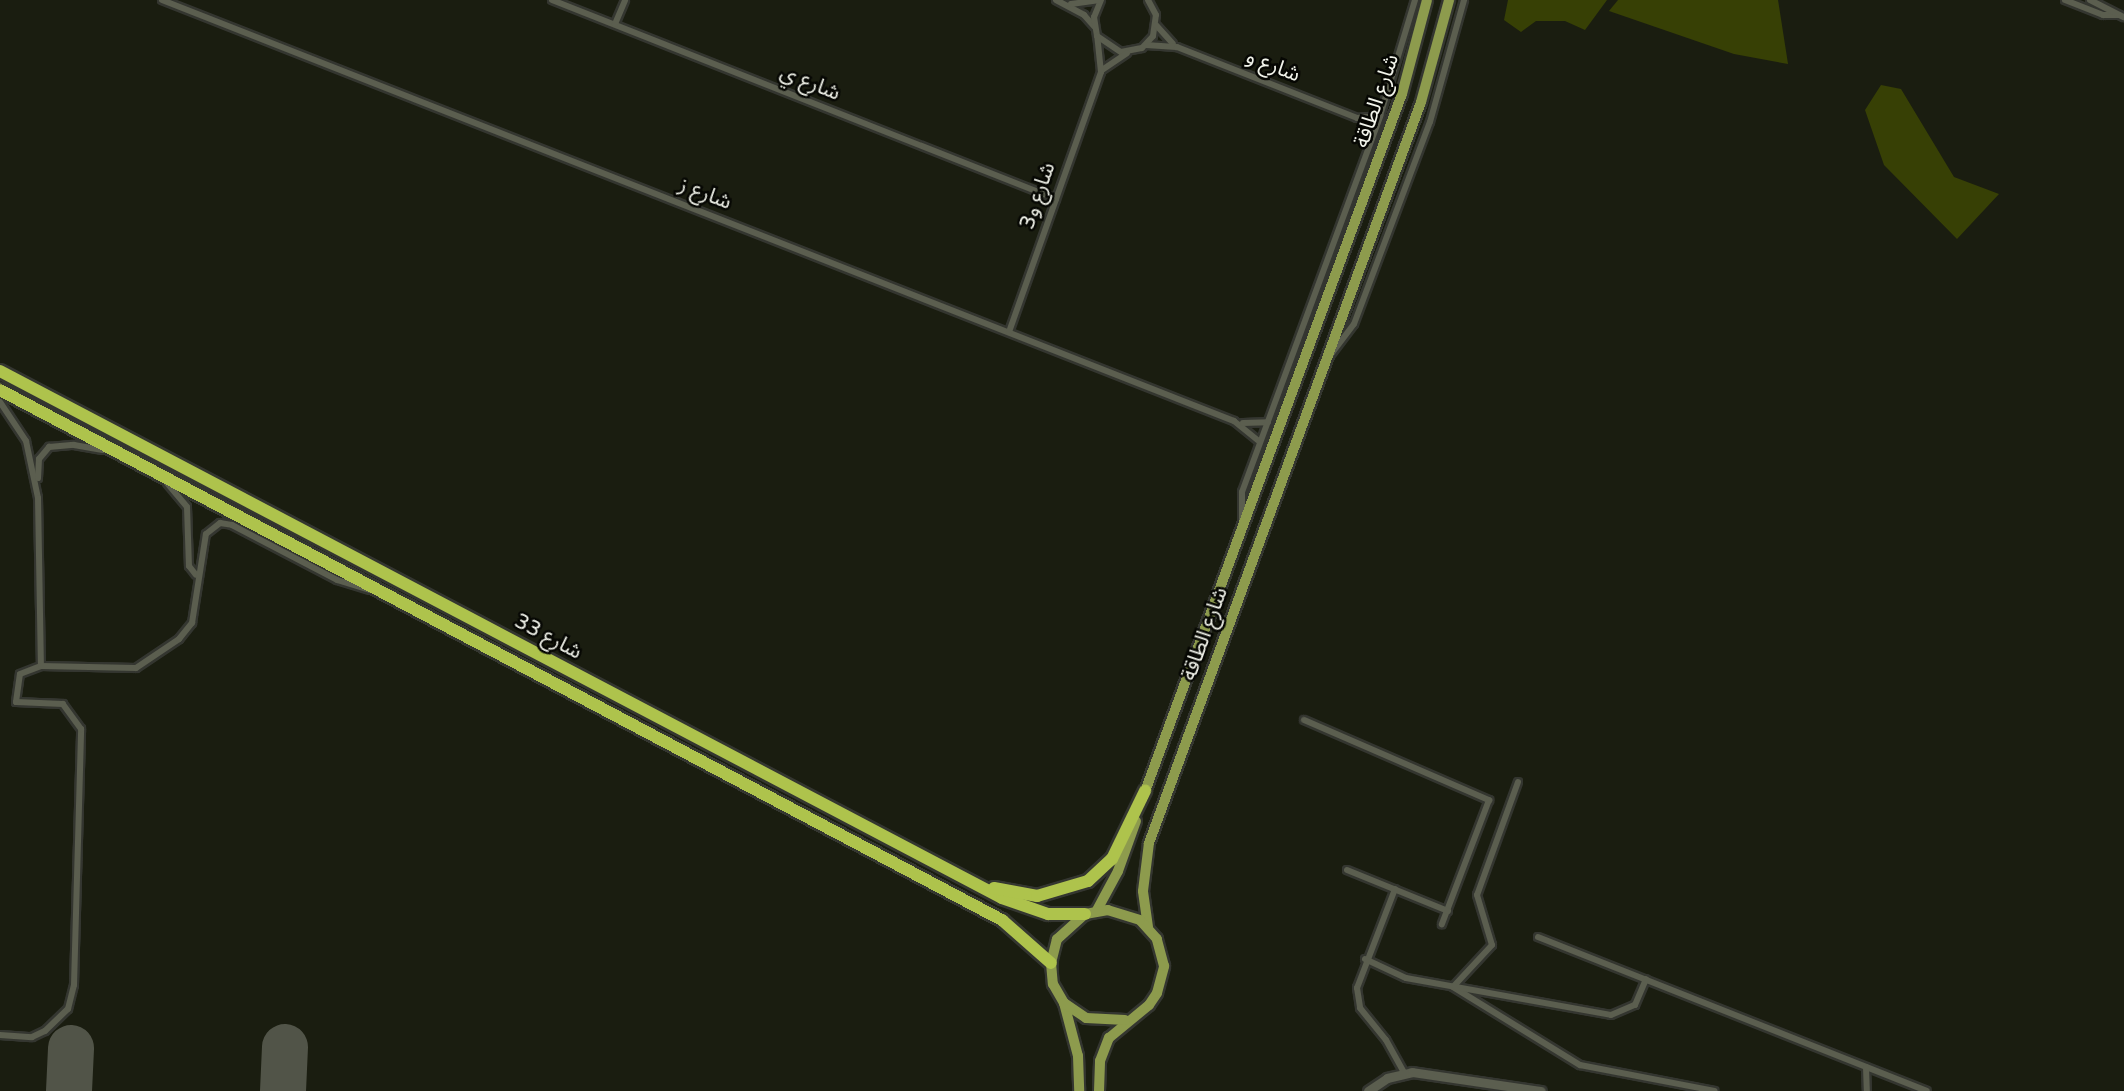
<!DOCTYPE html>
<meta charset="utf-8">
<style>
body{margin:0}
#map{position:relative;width:2124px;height:1091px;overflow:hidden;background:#1a1d10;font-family:"Varela Round","Noto Sans Arabic",sans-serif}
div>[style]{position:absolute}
.green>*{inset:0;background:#374005}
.runway>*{height:46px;margin:-23px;padding:0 23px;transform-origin:23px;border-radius:23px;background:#515448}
.roads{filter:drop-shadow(2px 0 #343630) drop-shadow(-2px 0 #343630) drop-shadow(0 2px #343630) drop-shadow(0 -2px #343630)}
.street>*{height:6px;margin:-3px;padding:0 3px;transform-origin:3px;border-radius:3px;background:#5b5e4f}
.secondary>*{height:9px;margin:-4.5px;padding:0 4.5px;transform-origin:4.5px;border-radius:4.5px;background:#5b5e4f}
.primary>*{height:10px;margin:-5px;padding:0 5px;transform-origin:5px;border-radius:5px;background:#8d9b4d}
.highway>*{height:12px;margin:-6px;padding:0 6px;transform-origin:6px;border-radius:6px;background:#aec34c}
span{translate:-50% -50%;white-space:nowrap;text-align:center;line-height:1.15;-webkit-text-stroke:5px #060703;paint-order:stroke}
.street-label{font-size:21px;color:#f2f4eb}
</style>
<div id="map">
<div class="green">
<div style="clip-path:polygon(1508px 0,1607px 0,1585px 30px,1565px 21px,1536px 21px,1521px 32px,1504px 20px)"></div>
<div style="clip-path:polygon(1618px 0,1778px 0,1788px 64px,1734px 54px,1609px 11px)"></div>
<div style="clip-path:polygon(1881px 85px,1901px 89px,1954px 177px,1999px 194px,1957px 239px,1884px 165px,1865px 110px)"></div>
</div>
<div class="runway">
<div style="left:69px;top:1091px;width:43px;rotate:-87.3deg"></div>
<div style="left:283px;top:1091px;width:44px;rotate:-87.4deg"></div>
</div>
<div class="roads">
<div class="street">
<div style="left:162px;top:0;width:1152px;rotate:21.44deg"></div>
<div style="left:1234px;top:421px;width:33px;rotate:39deg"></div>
<div style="left:552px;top:0;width:542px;rotate:21.55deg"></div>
<div style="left:1056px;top:0;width:32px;rotate:28deg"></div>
<div style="left:1084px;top:15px;width:15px;rotate:48deg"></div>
<div style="left:1101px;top:0;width:18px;rotate:112deg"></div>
<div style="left:1094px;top:17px;width:19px;rotate:81deg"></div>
<div style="left:1097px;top:36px;width:29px;rotate:34deg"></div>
<div style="left:1121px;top:52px;width:21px;rotate:-11deg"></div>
<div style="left:1142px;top:48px;width:16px;rotate:-47deg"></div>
<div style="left:1153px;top:36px;width:21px;rotate:-82deg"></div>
<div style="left:1156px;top:15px;width:17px;rotate:-118deg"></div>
<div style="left:2065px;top:0;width:41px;rotate:21.5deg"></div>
<div style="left:2103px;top:15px;width:16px"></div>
<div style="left:2090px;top:0;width:38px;rotate:27deg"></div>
<div style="left:1071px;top:4px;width:29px;rotate:-8deg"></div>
<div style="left:615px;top:24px;width:26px;rotate:-67deg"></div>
<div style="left:1156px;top:25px;width:25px;rotate:48deg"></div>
<div style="left:1146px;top:45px;width:31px;rotate:4deg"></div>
<div style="left:1177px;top:47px;width:193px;rotate:21.5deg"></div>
<div style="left:1357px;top:118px;width:23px;rotate:-5deg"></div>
<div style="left:1102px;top:70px;width:30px;rotate:-34deg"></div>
<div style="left:1009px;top:332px;width:276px;rotate:-70.5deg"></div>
<div style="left:1101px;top:72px;width:36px;rotate:-96deg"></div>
<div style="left:1329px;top:357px;width:41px;rotate:-52.9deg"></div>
<div style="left:1354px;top:324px;width:216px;rotate:-69.4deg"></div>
<div style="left:1430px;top:122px;width:127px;rotate:-74.4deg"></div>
<div style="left:0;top:402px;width:47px;rotate:56.3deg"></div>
<div style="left:26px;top:441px;width:58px;rotate:78.1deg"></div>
<div style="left:38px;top:498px;width:168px;rotate:89deg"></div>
<div style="left:1243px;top:423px;width:25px;rotate:-2deg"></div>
<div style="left:38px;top:478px;width:19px;rotate:-87deg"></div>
<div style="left:39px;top:459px;width:16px;rotate:-50deg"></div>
<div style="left:49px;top:447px;width:25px;rotate:-5deg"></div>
<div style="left:74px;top:445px;width:29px;rotate:10deg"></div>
<div style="left:167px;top:483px;width:31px;rotate:50deg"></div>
<div style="left:187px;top:507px;width:59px;rotate:88.1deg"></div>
<div style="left:189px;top:566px;width:11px;rotate:52deg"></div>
<div style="left:1242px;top:521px;width:29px;rotate:-90deg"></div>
<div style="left:1242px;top:492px;width:401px;rotate:-69.8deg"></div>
<div style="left:1380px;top:116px;width:121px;rotate:-73.2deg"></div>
<div style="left:1304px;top:720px;width:202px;rotate:23.4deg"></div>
<div style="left:1489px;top:800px;width:133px;rotate:110.8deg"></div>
<div style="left:1518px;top:782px;width:120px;rotate:109.9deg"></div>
<div style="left:1477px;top:895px;width:52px;rotate:73.3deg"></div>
<div style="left:1492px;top:945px;width:57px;rotate:132.9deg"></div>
<div style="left:1453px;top:987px;width:149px;rotate:31.6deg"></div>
<div style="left:1580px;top:1065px;width:137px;rotate:10.9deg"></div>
<div style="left:1347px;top:870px;width:109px;rotate:22.1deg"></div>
<div style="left:1395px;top:889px;width:106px;rotate:111deg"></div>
<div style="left:1357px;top:988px;width:20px;rotate:81deg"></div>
<div style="left:1360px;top:1008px;width:41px;rotate:50.9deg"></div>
<div style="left:1386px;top:1040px;width:38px;rotate:61deg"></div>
<div style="left:1538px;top:937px;width:418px;rotate:21.6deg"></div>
<div style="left:1365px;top:959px;width:45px;rotate:24.9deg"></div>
<div style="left:1406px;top:978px;width:208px;rotate:10.2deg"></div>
<div style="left:1611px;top:1015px;width:26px;rotate:-23deg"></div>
<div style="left:1635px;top:1005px;width:28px;rotate:-67deg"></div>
<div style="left:0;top:1035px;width:32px;rotate:4deg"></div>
<div style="left:32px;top:1037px;width:14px;rotate:-25deg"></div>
<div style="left:45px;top:1031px;width:32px;rotate:-44deg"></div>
<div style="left:68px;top:1009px;width:25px;rotate:-76deg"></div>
<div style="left:74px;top:985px;width:256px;rotate:-88.4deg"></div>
<div style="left:81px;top:729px;width:31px;rotate:-126deg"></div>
<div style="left:63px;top:704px;width:47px;rotate:-177.6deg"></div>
<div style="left:16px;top:702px;width:28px;rotate:-82deg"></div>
<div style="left:20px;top:674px;width:22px;rotate:-21deg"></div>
<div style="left:41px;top:666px;width:95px;rotate:1.2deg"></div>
<div style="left:136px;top:668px;width:52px;rotate:-34deg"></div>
<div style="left:179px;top:639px;width:21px;rotate:-51deg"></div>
<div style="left:192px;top:623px;width:90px;rotate:-81.1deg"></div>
<div style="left:206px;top:534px;width:18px;rotate:-38deg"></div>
<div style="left:220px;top:523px;width:12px;rotate:9deg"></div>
<div style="left:232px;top:525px;width:119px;rotate:27.6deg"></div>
<div style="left:337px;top:580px;width:34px;rotate:17deg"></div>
<div style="left:1866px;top:1067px;width:24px;rotate:88deg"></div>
</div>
<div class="secondary">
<div style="left:1368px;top:1091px;width:23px;rotate:-34deg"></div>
<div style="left:1387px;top:1078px;width:26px;rotate:-13deg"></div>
<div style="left:1412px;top:1072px;width:130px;rotate:8.4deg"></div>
</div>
<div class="primary">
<div style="left:1143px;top:797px;width:749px;rotate:-69.78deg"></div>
<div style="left:1402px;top:94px;width:97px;rotate:-75.1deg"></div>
<div style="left:1097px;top:910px;width:44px;rotate:-61.7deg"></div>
<div style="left:1118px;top:871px;width:53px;rotate:-70.2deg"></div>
<div style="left:1148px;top:927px;width:36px;rotate:-98deg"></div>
<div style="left:1143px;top:891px;width:48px;rotate:-82.9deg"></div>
<div style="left:1149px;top:843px;width:789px;rotate:-69.84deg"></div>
<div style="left:1421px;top:102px;width:106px;rotate:-74.6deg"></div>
<div style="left:1064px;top:1003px;width:55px;rotate:75.2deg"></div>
<div style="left:1078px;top:1056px;width:35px;rotate:88deg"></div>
<div style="left:1099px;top:1091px;width:30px;rotate:-88deg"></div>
<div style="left:1100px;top:1061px;width:25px;rotate:-69deg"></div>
<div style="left:1109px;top:1038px;width:52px;rotate:-39.5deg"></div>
<div style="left:1149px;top:1005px;width:14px;rotate:-56deg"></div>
<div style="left:1157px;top:993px;width:28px;rotate:-75deg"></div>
<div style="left:1164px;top:966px;width:28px;rotate:-105deg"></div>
<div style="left:1157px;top:939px;width:25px;rotate:-132deg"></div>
<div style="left:1140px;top:920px;width:34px;rotate:-163deg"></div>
<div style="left:1108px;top:910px;width:23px;rotate:170deg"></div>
<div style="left:1085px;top:914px;width:38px;rotate:138deg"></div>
<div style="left:1057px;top:939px;width:25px;rotate:104deg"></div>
<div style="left:1051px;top:963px;width:21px;rotate:85deg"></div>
<div style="left:1053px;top:984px;width:22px;rotate:60deg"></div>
<div style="left:1064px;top:1003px;width:27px;rotate:34deg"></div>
<div style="left:1086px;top:1018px;width:39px;rotate:3deg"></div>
</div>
<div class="highway">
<div style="left:0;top:371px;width:1132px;rotate:27.74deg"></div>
<div style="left:1002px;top:898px;width:49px;rotate:19.2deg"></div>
<div style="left:1048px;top:914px;width:37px"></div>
<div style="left:0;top:390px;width:1134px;rotate:27.88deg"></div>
<div style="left:1002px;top:920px;width:65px;rotate:41.3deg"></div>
<div style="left:994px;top:888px;width:44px;rotate:10.5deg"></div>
<div style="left:1037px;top:896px;width:53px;rotate:-16.4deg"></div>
<div style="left:1088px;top:881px;width:33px;rotate:-43deg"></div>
<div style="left:1112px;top:859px;width:76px;rotate:-64.1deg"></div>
</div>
</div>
<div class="street-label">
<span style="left:1273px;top:66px;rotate:21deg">شارع و</span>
<span style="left:810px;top:83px;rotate:22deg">شارع ي</span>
<span style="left:1377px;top:101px;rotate:-71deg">شارع الطاقة</span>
<span style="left:705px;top:194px;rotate:21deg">شارع ز</span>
<span style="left:1038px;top:196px;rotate:-71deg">شارع و3</span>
<span style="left:1205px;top:634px;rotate:-70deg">شارع الطاقة</span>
<span style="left:548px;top:637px;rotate:28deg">شارع 33</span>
</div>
</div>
